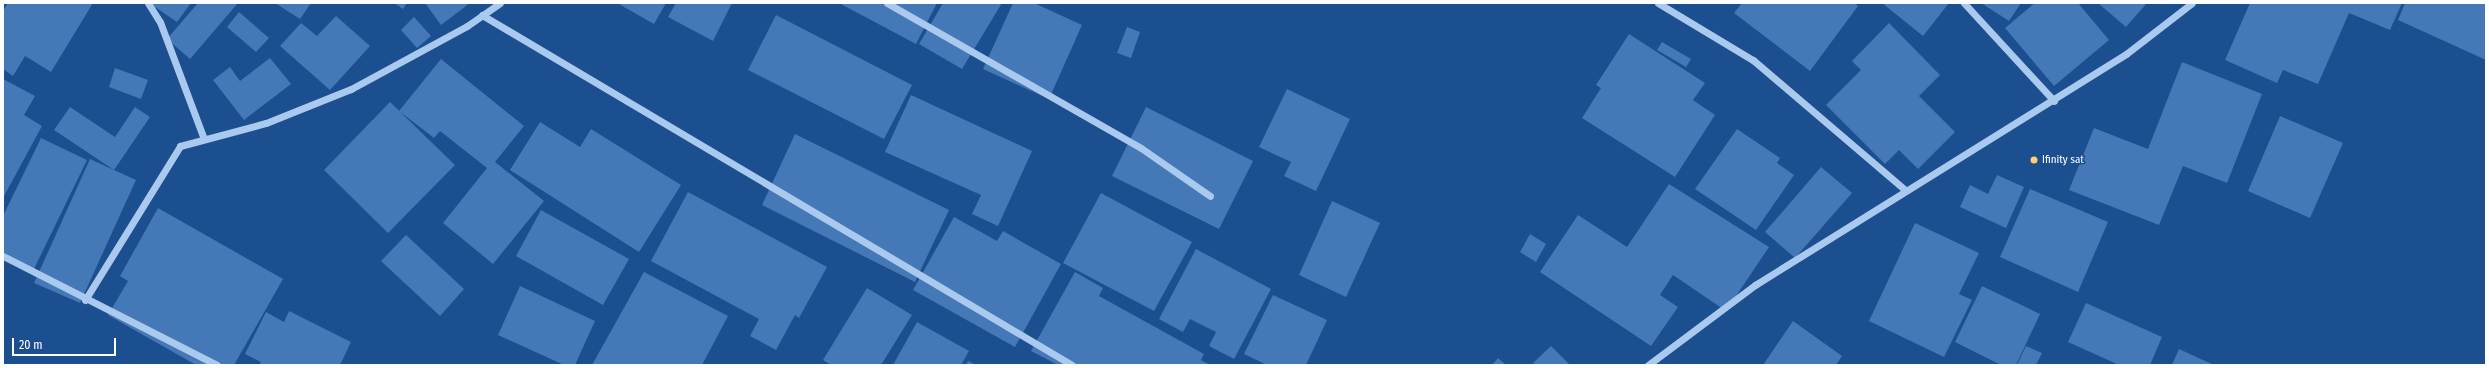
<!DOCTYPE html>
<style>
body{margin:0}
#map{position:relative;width:2489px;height:368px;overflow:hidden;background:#1b4f8f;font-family:"Fira Sans Condensed",sans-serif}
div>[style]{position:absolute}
.building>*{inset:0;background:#4478b7}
.minor>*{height:7px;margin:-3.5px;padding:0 3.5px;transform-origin:3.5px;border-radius:3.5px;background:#a9c9ee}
.dots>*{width:11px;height:11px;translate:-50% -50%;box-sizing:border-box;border:2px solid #1b4f8f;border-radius:50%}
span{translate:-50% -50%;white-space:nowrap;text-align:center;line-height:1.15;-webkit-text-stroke:3px #1b4f8f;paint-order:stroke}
.poi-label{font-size:11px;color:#fff}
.left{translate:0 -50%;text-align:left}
.frame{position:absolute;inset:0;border:4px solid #fff;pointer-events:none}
.scale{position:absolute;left:12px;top:338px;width:104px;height:18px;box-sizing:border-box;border:2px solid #fff;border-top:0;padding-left:5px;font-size:12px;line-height:14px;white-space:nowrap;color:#fff;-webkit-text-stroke:3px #1b4f8f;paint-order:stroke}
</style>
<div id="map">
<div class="building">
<div style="clip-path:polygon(8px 3px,93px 3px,51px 72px,25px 56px,13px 76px,3px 69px,3px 11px)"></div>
<div style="clip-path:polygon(149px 3px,191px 3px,177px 22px)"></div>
<div style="clip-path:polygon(198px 3px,238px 3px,190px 59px,167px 39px)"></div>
<div style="clip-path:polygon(275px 3px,311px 3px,300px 19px)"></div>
<div style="clip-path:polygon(394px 3px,407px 3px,403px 9px)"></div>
<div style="clip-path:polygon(425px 3px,470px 3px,441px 25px)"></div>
<div style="clip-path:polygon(617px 3px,666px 3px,654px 24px)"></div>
<div style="clip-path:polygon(676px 3px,732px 3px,713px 41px,668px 17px)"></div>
<div style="clip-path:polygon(839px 3px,937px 3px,916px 44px)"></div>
<div style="clip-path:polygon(943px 3px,1002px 3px,962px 69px,919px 44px)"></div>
<div style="clip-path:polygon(1013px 3px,1034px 3px,1082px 25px,1049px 99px,983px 69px)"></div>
<div style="clip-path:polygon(1742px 3px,1854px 3px,1858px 6px,1810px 71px,1734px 13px)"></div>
<div style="clip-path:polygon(1882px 3px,1949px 3px,1923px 36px)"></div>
<div style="clip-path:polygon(1981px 3px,2021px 3px,2009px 21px)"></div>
<div style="clip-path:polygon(2035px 3px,2078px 3px,2109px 40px,2054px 86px,2005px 28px)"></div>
<div style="clip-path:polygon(2098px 3px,2147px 3px,2126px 27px)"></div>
<div style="clip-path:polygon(2250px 3px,2402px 3px,2390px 30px,2349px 13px,2318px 84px,2283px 70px,2277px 83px,2225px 60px)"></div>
<div style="clip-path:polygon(2405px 3px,2486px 3px,2486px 60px,2398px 20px)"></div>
<div style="clip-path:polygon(239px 12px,269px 38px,256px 52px,227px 27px)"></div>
<div style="clip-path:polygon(776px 15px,912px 85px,884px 139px,748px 70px)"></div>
<div style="clip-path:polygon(336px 16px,370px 46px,330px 90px,280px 46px,301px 23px,317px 36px)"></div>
<div style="clip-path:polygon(414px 17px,431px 36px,417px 48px,401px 30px)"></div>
<div style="clip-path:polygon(1889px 23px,1940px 75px,1919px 96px,1955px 132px,1918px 169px,1899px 150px,1885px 164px,1826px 105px,1861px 70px,1852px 61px)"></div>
<div style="clip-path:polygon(1127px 27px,1140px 32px,1131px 58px,1117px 53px)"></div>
<div style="clip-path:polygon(1629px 34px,1705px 83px,1693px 100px,1715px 115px,1675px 177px,1582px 118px,1601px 88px,1596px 85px)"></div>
<div style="clip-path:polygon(1662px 42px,1691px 59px,1686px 67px,1657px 50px)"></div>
<div style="clip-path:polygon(270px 58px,291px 84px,244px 120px,213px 80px,230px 67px,240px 81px)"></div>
<div style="clip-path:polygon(441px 59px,524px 126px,495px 162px,544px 201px,493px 264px,443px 223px,487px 168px,440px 131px,434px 138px,399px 111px)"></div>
<div style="clip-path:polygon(2182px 62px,2262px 94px,2227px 183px,2183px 166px,2159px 225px,2069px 190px,2094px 128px,2148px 149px)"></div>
<div style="clip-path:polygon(115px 68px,148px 80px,141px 99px,109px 87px)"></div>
<div style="clip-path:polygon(3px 79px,35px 96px,24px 115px,42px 126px,3px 198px)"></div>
<div style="clip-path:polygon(1287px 89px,1350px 119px,1316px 191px,1284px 176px,1291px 162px,1259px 147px)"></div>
<div style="clip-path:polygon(911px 95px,1032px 151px,998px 226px,972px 214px,981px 195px,885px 152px)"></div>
<div style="clip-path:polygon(390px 102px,455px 165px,388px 233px,324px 170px)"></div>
<div style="clip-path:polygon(70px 107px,115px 137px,135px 107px,150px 117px,114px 170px,54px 130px)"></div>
<div style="clip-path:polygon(1146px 107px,1253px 161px,1219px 229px,1112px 176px)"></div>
<div style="clip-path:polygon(2280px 116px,2343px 143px,2310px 218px,2248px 191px)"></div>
<div style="clip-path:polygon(540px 122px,580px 147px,591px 129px,681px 185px,639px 252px,510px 170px)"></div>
<div style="clip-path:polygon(1737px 129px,1780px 158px,1777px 163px,1794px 175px,1756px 230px,1695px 189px)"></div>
<div style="clip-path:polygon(795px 134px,949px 210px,915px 282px,762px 205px)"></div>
<div style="clip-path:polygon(41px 138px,87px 160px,34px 269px,3px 254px,3px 216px)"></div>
<div style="clip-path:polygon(90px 159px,136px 180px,80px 303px,34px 283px)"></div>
<div style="clip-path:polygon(1821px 167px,1852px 193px,1795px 258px,1765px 232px)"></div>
<div style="clip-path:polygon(1997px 175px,2024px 187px,2006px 228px,1960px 207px,1970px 185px,1988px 194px)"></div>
<div style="clip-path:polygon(1669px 184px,1769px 247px,1726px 311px,1673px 275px,1660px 295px,1678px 307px,1651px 346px,1540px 272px,1578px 215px,1627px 247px)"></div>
<div style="clip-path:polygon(2030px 189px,2108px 222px,2078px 292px,2000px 257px)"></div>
<div style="clip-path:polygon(688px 192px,827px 267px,799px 318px,795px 315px,776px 350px,750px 336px,759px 319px,651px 261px)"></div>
<div style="clip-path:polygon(1101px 193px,1192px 242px,1154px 311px,1063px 263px)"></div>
<div style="clip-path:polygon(1332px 201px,1380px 223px,1346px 297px,1299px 275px)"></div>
<div style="clip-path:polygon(158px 208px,283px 279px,234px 365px,196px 365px,108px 315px,128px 281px,120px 276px)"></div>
<div style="clip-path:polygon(541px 210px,629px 259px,603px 305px,516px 256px)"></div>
<div style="clip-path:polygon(954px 217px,997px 241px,1003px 231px,1061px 264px,1015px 347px,913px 290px)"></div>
<div style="clip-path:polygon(1915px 223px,1979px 253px,1959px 294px,1972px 300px,1944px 357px,1869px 321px)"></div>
<div style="clip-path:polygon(1530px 234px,1546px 244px,1536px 262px,1520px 252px)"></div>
<div style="clip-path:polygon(406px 235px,464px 289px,440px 316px,381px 261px)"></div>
<div style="clip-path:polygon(1196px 249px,1271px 289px,1234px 359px,1209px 346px,1216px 332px,1190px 319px,1183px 332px,1159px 319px)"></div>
<div style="clip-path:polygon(644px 272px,728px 316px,702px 365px,592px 365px)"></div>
<div style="clip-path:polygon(1075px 272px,1103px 288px,1099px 296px,1204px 354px,1201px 360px,1210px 365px,1058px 365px,1031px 351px)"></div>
<div style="clip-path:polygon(520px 286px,595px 321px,575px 365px,564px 365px,498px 335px)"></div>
<div style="clip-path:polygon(1982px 286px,2040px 314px,2016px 365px,2001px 365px,1955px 342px)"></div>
<div style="clip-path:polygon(867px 288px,912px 315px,881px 365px,831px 365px,823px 360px)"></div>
<div style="clip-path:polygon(1273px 295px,1327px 320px,1306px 365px,1267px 365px,1244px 354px)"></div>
<div style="clip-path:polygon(2086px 303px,2162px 337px,2150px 365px,2119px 365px,2068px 342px)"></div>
<div style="clip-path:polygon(289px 311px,351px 342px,340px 365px,259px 365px,261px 362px,245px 354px,266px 312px,284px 322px)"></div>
<div style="clip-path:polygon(1793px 321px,1842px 356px,1836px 365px,1763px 365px)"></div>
<div style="clip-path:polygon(917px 322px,969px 351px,961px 365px,893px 365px)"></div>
<div style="clip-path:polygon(1551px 346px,1570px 365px,1535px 365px,1533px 363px)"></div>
<div style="clip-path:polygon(2026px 346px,2042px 353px,2036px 365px,2017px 365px)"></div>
<div style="clip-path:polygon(2179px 349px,2214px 365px,2172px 365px)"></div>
<div style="clip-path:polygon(1498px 358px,1506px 365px,1492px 365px)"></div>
<div style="clip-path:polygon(968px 361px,976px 365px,966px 365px)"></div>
</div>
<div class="minor">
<div style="left:148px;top:3px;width:22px;rotate:58deg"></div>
<div style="left:160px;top:22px;width:125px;rotate:69.4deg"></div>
<div style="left:887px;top:3px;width:292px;rotate:29.7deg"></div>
<div style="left:1141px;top:148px;width:84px;rotate:34.8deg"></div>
<div style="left:1658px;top:3px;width:111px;rotate:31deg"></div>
<div style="left:1753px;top:60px;width:200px;rotate:40.5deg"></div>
<div style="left:1964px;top:3px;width:133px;rotate:47.4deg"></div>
<div style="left:482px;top:15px;width:686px;rotate:30.68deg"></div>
<div style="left:3px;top:256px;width:240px;rotate:27deg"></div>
<div style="left:85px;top:300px;width:181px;rotate:-58.3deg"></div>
<div style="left:180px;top:146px;width:89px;rotate:-15deg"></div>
<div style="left:266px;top:123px;width:92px;rotate:-21.8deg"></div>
<div style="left:351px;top:89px;width:132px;rotate:-28.5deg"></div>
<div style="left:467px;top:26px;width:40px;rotate:-34.9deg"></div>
<div style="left:1648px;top:365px;width:134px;rotate:-36.8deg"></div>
<div style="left:1755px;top:285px;width:437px;rotate:-31.9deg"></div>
<div style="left:2126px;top:54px;width:83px;rotate:-37.7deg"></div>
</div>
<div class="dots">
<div style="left:2034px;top:160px;background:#ffd166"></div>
</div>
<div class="poi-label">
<span class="left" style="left:2042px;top:160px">Ifinity sat</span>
</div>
<div class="frame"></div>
<div class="scale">20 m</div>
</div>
